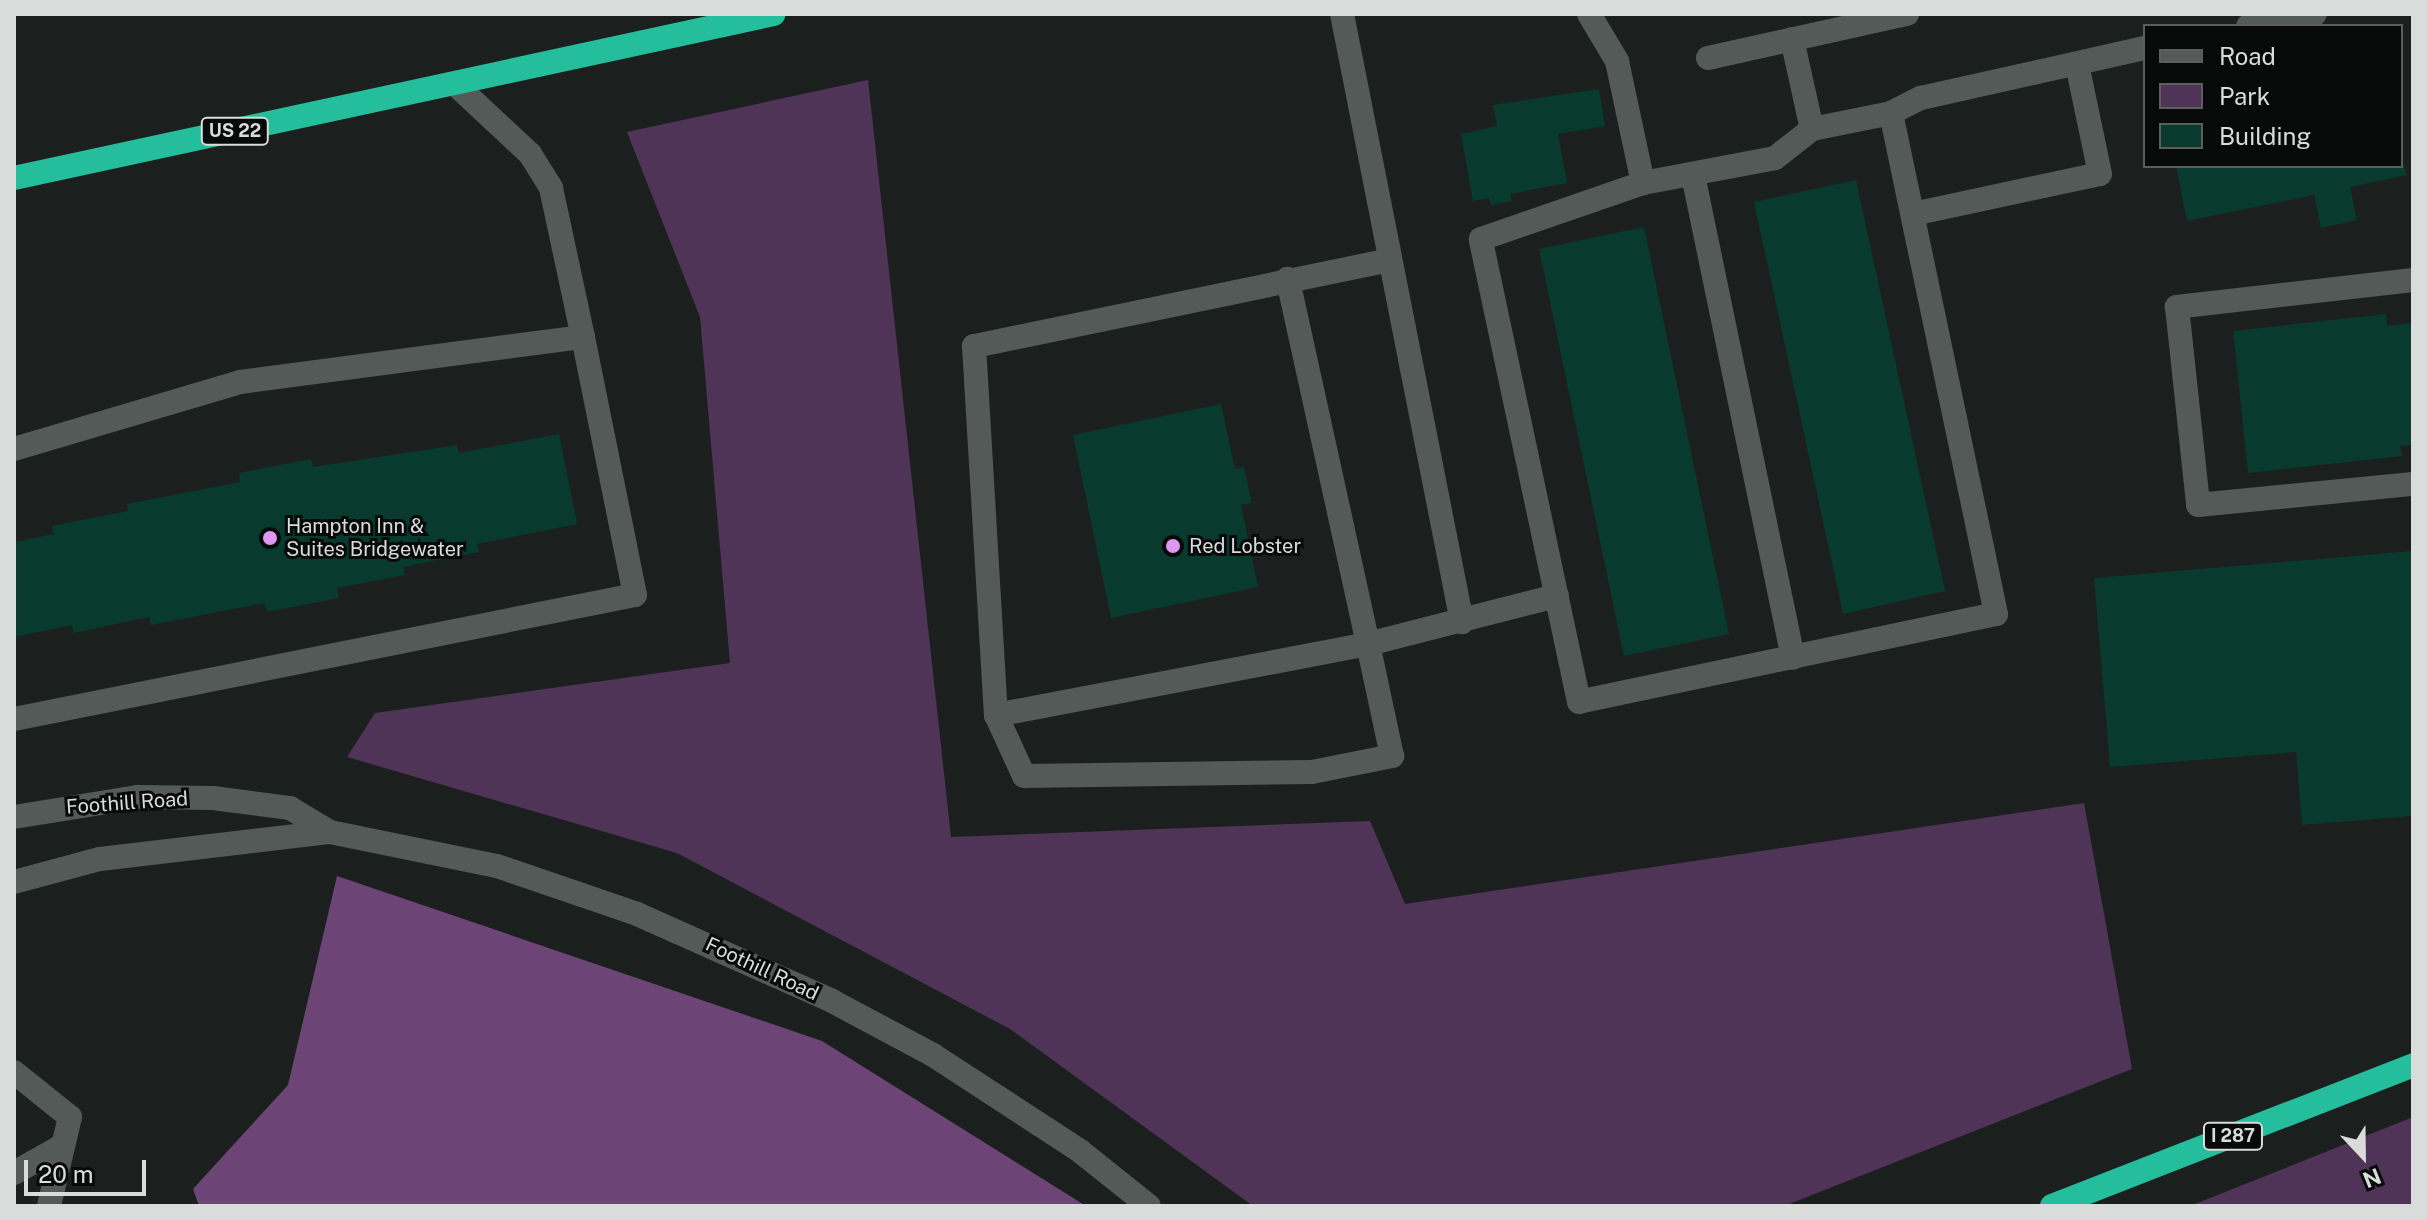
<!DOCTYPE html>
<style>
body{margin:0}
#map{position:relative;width:2427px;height:1220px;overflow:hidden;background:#1b201f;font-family:"Public Sans",sans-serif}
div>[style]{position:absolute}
.green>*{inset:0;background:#503458}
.forest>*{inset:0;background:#6c4576}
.building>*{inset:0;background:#083a2e}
.minor>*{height:24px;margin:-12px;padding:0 12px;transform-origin:12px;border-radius:12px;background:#545a58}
.highway>*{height:24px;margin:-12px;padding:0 12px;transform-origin:12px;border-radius:12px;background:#24be9d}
.dots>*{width:22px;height:22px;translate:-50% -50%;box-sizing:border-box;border:4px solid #080a09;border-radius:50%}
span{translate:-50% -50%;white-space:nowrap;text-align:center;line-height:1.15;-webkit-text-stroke:6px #080a09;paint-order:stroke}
.shield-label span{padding:2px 6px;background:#080a09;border:2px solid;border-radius:6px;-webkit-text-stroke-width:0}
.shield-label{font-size:18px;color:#d9dcdb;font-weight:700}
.poi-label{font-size:20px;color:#d9dcdb}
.left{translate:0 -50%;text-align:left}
.street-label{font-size:20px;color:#d9dcdb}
.frame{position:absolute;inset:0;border:16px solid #d9dcdb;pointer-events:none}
.legend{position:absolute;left:2143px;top:24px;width:260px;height:144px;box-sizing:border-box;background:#080a09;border:2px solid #5c5e5d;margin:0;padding:10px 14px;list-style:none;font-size:24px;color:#d9dcdb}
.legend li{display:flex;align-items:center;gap:16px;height:40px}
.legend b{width:40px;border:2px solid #5c5e5d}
.north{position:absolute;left:2323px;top:1116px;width:80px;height:80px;-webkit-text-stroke:6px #080a09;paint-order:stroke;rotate:158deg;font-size:22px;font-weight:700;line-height:32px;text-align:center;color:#d9dcdb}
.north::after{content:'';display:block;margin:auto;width:28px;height:36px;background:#d9dcdb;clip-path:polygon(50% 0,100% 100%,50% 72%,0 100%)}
.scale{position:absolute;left:24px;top:1160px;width:122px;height:36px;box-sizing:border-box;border:4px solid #d9dcdb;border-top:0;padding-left:10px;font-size:24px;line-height:28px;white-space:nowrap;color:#d9dcdb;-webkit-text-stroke:6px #080a09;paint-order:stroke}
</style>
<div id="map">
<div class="green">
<div style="clip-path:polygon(868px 80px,951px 837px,1370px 821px,1405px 904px,2084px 803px,2132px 1069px,1784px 1206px,1253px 1206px,1010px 1029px,677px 853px,347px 757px,375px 713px,730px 663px,700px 317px,627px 132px)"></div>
<div style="clip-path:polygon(2413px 1117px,2413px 1206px,2190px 1206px)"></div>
</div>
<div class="forest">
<div style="clip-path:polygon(337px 876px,822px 1041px,1086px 1206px,199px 1206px,193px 1189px,288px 1085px)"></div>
</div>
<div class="building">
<div style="clip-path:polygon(1599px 89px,1605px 126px,1558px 134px,1567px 183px,1510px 194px,1512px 201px,1491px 205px,1489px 198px,1473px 201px,1461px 134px,1497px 126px,1493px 105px)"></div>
<div style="clip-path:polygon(2401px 155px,2407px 175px,2350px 187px,2357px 220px,2321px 228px,2314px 195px,2187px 221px,2176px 166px,2401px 166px)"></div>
<div style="clip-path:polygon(1856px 180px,1945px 591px,1843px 614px,1754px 202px)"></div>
<div style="clip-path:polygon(1644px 227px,1729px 634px,1624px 656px,1539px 249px)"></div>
<div style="clip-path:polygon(2386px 314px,2387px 326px,2413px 323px,2413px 445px,2400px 446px,2402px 456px,2248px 473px,2233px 331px)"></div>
<div style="clip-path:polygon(1221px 404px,1235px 469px,1244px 467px,1252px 503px,1241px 505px,1258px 587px,1111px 618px,1073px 435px)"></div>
<div style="clip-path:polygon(559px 434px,577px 524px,477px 544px,479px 552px,403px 567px,405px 575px,337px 588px,339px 598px,267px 612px,264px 603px,151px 625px,149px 617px,73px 633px,72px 625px,14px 637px,14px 542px,54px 534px,52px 526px,128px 511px,127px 504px,240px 482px,239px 473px,311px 459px,313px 467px,457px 445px,459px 453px)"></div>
<div style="clip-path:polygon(2413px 551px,2413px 816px,2302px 825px,2296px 752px,2110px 767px,2094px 578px)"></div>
</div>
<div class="minor">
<div style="left:1342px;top:14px;width:620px;rotate:78.84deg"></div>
<div style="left:1589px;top:14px;width:55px;rotate:59.2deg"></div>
<div style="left:1617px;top:61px;width:125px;rotate:78deg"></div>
<div style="left:2248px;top:26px;width:68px;rotate:-10.2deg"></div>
<div style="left:1792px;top:39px;width:92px;rotate:77.5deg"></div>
<div style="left:1708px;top:58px;width:204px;rotate:-12.5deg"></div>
<div style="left:455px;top:84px;width:103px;rotate:43deg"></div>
<div style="left:530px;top:154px;width:40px;rotate:58deg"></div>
<div style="left:551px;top:188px;width:152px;rotate:77.9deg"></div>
<div style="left:1891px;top:113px;width:512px;rotate:78.16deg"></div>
<div style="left:1996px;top:614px;width:426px;rotate:168.1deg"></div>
<div style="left:1579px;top:702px;width:473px;rotate:-102deg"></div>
<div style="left:1481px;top:239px;width:171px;rotate:-19.1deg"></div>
<div style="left:1643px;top:183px;width:134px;rotate:-10.7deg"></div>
<div style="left:1775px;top:158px;width:47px;rotate:-38.1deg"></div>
<div style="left:1812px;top:129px;width:81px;rotate:-11.4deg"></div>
<div style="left:1891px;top:113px;width:34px;rotate:-27deg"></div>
<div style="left:1921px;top:98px;width:230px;rotate:-12.6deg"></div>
<div style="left:1693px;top:175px;width:493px;rotate:78.3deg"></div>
<div style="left:1913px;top:214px;width:191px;rotate:-12.1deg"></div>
<div style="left:2100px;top:174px;width:112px;rotate:-101.8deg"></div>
<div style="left:1390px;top:260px;width:425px;rotate:168.3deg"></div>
<div style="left:974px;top:346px;width:370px;rotate:86.6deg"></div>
<div style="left:996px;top:715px;width:67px;rotate:65.3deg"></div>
<div style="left:1024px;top:776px;width:288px;rotate:-0.8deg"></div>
<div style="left:1312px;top:772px;width:82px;rotate:-11.3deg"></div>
<div style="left:1392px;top:756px;width:115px;rotate:-102.1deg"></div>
<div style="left:1368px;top:644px;width:195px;rotate:-14.3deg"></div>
<div style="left:2413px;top:280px;width:238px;rotate:173.5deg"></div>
<div style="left:2177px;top:307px;width:199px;rotate:83.9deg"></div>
<div style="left:2198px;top:505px;width:216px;rotate:-5.6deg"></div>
<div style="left:14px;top:449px;width:236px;rotate:-16.5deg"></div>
<div style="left:240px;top:382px;width:346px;rotate:-7.5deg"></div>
<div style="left:583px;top:337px;width:263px;rotate:78.6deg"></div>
<div style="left:635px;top:595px;width:633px;rotate:168.71deg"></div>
<div style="left:996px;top:715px;width:379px;rotate:-10.8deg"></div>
<div style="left:1368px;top:644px;width:374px;rotate:-102.4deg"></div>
<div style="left:14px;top:817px;width:126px;rotate:-9.2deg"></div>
<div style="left:138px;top:797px;width:75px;rotate:0.8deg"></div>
<div style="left:213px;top:798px;width:78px;rotate:7.4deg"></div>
<div style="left:290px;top:808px;width:47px;rotate:31deg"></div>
<div style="left:330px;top:832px;width:170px;rotate:11.5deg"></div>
<div style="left:497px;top:866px;width:148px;rotate:18.9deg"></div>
<div style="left:637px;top:914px;width:214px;rotate:24deg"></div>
<div style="left:832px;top:1001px;width:115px;rotate:28.1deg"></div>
<div style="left:933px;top:1055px;width:176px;rotate:33.1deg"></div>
<div style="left:1080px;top:1151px;width:88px;rotate:38.6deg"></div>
<div style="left:14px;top:882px;width:89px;rotate:-15deg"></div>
<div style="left:100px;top:859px;width:232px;rotate:-6.7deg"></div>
<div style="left:14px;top:1072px;width:72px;rotate:38.8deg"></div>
<div style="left:70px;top:1117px;width:91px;rotate:103.3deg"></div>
<div style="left:14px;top:1173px;width:53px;rotate:-29.5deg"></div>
</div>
<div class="highway">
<div style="left:14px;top:178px;width:777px;rotate:-12.18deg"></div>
<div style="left:2052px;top:1206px;width:388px;rotate:-21.3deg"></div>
</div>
<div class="dots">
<div style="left:270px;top:538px;background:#df98f2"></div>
<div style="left:1173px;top:546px;background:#df98f2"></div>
</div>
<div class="shield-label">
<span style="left:235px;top:131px">US 22</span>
<span style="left:2233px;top:1136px">I 287</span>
</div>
<div class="poi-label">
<span class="left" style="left:286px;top:538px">Hampton Inn &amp;<br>Suites Bridgewater</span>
<span class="left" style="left:1189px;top:546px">Red Lobster</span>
</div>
<div class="street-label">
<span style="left:127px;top:803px;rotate:-4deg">Foothill Road</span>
<span style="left:762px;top:969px;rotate:25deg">Foothill Road</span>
</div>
<div class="frame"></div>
<ul class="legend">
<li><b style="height:10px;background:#545a58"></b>Road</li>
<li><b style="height:22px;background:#503458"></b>Park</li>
<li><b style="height:22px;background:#083a2e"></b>Building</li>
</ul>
<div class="north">N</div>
<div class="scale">20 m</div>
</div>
